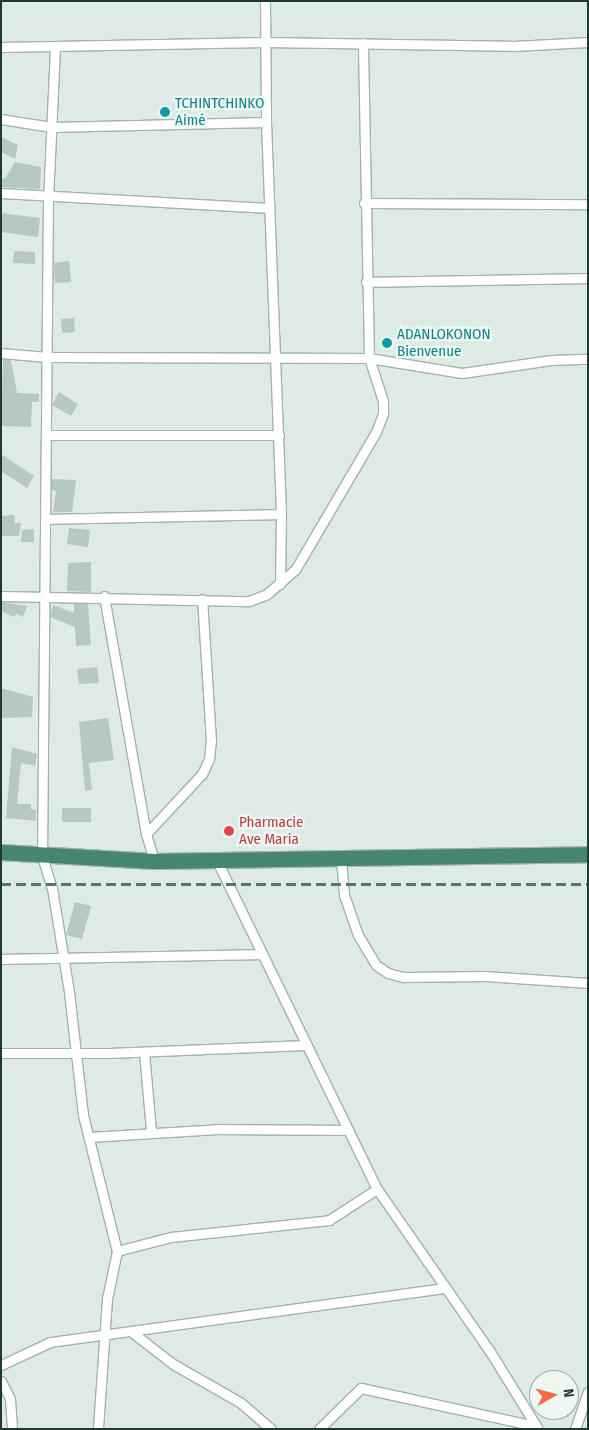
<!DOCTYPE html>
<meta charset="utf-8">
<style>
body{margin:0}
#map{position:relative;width:589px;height:1430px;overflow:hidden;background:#deebe4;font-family:"Fira Sans Condensed",sans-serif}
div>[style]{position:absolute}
.building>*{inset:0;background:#b6c8bf}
.roads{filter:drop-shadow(1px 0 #a1b3ab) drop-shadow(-1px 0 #a1b3ab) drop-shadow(0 1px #a1b3ab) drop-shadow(0 -1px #a1b3ab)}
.minor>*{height:9px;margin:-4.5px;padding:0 4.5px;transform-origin:4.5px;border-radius:4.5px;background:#fff}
.trunk>*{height:15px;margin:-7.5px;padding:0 7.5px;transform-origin:7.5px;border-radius:7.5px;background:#448671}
.rail>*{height:3px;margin-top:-1.5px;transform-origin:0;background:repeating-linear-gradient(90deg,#58776c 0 10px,transparent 0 15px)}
.dots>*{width:14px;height:14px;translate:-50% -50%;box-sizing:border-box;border:2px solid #eef7f2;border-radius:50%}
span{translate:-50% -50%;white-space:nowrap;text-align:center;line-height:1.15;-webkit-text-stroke:4.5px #eef7f2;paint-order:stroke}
.culture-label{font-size:15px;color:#0d838f}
.left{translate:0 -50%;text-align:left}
.health-label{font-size:15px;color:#be3a42}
.frame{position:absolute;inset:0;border:2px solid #1e3b31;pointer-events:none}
.north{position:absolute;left:529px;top:1370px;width:50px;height:50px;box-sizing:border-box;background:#eef7f2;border:1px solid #9baca5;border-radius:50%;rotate:83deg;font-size:14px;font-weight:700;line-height:20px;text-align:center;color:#1e3b31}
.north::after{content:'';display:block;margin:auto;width:18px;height:22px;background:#fa684c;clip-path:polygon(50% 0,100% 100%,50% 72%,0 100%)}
</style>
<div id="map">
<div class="building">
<div style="clip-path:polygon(1px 137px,18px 145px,15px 159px,1px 152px)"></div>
<div style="clip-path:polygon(15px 162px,41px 167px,40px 189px,1px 187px,1px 180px,6px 177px)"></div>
<div style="clip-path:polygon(1px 213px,40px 218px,38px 237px,1px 232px)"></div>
<div style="clip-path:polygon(14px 251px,35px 252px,35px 264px,13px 263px)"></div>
<div style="clip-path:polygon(69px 261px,71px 282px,55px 283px,54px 263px)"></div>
<div style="clip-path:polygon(74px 318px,75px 332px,62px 333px,61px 319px)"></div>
<div style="clip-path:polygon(3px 359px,11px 360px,17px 393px,39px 394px,39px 402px,32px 402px,31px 427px,1px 426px)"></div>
<div style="clip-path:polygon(59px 392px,78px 404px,71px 416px,52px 405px)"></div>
<div style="clip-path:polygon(1px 454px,34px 476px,27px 488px,1px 471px)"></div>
<div style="clip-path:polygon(52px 479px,76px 480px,72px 512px,53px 512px,56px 491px,52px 490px)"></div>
<div style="clip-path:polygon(14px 515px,15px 523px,21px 523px,19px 536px,1px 536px,1px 516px)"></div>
<div style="clip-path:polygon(69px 528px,90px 530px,88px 547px,67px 544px)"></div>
<div style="clip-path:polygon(34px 529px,34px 542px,21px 542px,22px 530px)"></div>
<div style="clip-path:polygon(91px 562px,91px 592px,67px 591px,68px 563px)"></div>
<div style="clip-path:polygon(1px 602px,27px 606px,23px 617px,16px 614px,14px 617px,1px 611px)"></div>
<div style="clip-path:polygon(74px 604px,88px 604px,91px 645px,76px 646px,75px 627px,50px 617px,53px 605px,74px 613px)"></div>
<div style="clip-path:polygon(97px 667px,99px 683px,79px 684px,77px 669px)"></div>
<div style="clip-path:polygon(1px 688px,33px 697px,32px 717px,1px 718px)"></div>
<div style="clip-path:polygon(108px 718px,114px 760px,89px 763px,92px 790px,85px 791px,79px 722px)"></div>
<div style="clip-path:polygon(12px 747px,37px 754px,35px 766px,21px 763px,17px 804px,31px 804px,31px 809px,36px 810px,36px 821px,6px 818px)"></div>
<div style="clip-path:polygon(62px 808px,91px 808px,91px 822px,62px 822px)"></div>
<div style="clip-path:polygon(75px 902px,91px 906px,82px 939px,66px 935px)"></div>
</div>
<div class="roads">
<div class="minor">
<div style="left:265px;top:1px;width:121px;rotate:89.5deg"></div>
<div style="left:266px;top:122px;width:392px;rotate:87.8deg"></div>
<div style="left:281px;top:514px;width:70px;rotate:90.8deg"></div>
<div style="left:1px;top:47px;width:264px;rotate:-1.1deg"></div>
<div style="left:265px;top:42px;width:249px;rotate:0.9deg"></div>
<div style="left:514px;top:46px;width:74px;rotate:-3.1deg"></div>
<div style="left:55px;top:47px;width:152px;rotate:92.6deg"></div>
<div style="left:48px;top:199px;width:657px;rotate:90.52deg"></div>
<div style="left:42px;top:856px;width:34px;rotate:73deg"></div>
<div style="left:52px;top:888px;width:105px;rotate:80.7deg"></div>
<div style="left:69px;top:992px;width:124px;rotate:83.5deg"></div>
<div style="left:83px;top:1115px;width:140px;rotate:76deg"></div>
<div style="left:117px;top:1251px;width:49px;rotate:101.8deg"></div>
<div style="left:107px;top:1299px;width:130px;rotate:94deg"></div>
<div style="left:1px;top:119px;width:51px;rotate:9.1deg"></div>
<div style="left:51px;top:127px;width:215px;rotate:-1.3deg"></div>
<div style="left:1px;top:193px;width:269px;rotate:3.2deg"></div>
<div style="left:364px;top:203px;width:224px;rotate:0.3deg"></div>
<div style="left:366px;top:282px;width:222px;rotate:-1deg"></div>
<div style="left:1px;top:353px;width:46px;rotate:5deg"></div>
<div style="left:47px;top:357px;width:322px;rotate:0.2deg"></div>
<div style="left:369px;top:358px;width:94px;rotate:9.2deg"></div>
<div style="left:462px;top:373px;width:90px;rotate:-8.3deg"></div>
<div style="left:551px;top:360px;width:37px;rotate:-2deg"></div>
<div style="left:48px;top:435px;width:231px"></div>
<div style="left:46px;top:519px;width:235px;rotate:-1.2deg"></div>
<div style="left:1px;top:596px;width:248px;rotate:1.2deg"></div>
<div style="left:249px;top:601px;width:19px;rotate:-21deg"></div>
<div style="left:267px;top:594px;width:37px;rotate:-41deg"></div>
<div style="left:295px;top:570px;width:160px;rotate:-59.6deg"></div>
<div style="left:376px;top:432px;width:19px;rotate:-69deg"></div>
<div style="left:383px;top:414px;width:13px;rotate:-90deg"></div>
<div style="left:383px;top:401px;width:45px;rotate:-108deg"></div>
<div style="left:369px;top:358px;width:315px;rotate:-91.1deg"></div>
<div style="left:104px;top:596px;width:242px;rotate:80deg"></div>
<div style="left:146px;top:834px;width:28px;rotate:73deg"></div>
<div style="left:146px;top:834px;width:82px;rotate:-47deg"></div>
<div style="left:202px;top:774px;width:17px;rotate:-65deg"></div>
<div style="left:209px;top:759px;width:18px;rotate:-84deg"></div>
<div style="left:211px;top:741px;width:142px;rotate:-93.6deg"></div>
<div style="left:341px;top:860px;width:35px;rotate:85deg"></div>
<div style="left:344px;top:895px;width:42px;rotate:70.7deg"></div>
<div style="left:358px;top:935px;width:35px;rotate:59deg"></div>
<div style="left:376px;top:965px;width:14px;rotate:34deg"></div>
<div style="left:388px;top:973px;width:16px;rotate:15deg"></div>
<div style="left:403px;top:977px;width:83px;rotate:-0.7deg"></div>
<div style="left:486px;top:976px;width:102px;rotate:3.9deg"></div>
<div style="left:217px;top:861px;width:365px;rotate:64deg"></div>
<div style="left:377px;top:1189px;width:196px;rotate:55.2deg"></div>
<div style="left:489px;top:1350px;width:93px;rotate:58.2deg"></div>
<div style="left:1px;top:959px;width:260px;rotate:-1.1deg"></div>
<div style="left:144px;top:1052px;width:79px;rotate:84.9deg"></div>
<div style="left:1px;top:1053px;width:108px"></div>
<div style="left:109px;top:1053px;width:197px;rotate:-2.3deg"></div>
<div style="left:89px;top:1137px;width:129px;rotate:-3.5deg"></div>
<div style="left:218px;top:1129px;width:130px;rotate:0.4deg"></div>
<div style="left:117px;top:1251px;width:56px;rotate:-14.5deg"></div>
<div style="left:171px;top:1237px;width:159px;rotate:-6.1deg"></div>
<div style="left:329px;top:1220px;width:57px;rotate:-32.9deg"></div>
<div style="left:133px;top:1333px;width:51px;rotate:37.8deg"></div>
<div style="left:173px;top:1364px;width:78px;rotate:29.8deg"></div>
<div style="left:241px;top:1403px;width:40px;rotate:41deg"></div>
<div style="left:1px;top:1365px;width:54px;rotate:-25.1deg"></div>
<div style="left:50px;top:1342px;width:399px;rotate:-7.8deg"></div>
<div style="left:1px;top:1381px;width:20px;rotate:63deg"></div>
<div style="left:10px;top:1399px;width:27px;rotate:86deg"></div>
<div style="left:319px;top:1429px;width:59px;rotate:-44.3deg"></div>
<div style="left:361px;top:1388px;width:179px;rotate:12.3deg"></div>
<div style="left:575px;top:1429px;width:39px;rotate:-71deg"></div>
</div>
<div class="trunk">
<div style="left:1px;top:852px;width:153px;rotate:3.4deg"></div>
<div style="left:154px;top:861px;width:434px;rotate:-0.9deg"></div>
</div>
</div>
<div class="rail">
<div style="left:1px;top:884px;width:587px"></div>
</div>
<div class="dots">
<div style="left:165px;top:112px;background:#0f9aa8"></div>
<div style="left:387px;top:343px;background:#0f9aa8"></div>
<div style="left:229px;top:831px;background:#e0444e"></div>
</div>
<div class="culture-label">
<span class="left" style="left:175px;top:112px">TCHINTCHINKO<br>Aimé</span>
<span class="left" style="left:397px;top:343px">ADANLOKONON<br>Bienvenue</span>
</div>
<div class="health-label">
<span class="left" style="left:239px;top:831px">Pharmacie<br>Ave Maria</span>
</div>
<div class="frame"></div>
<div class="north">N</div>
</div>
